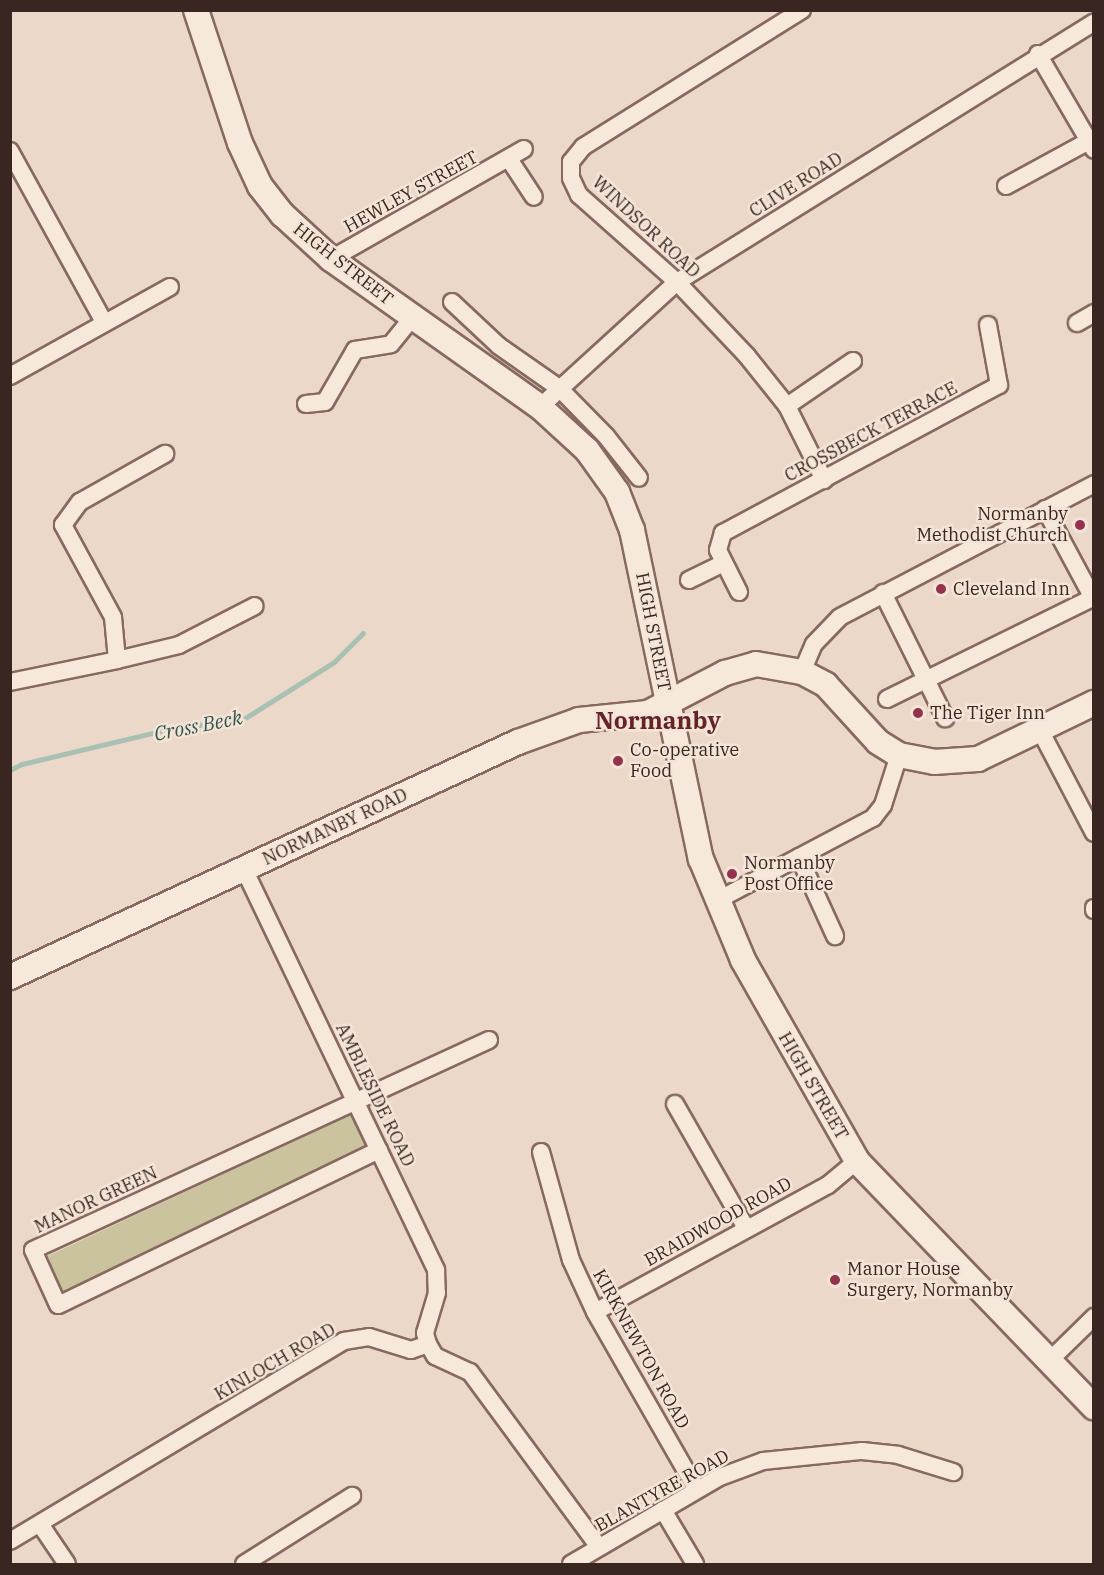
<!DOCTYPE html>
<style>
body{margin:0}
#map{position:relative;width:1104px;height:1575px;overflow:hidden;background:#ecd8c9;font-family:"IBM Plex Serif",serif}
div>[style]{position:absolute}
.green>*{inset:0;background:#cac39d}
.stream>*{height:5px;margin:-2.5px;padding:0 2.5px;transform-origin:2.5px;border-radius:2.5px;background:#a9c1b3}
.roads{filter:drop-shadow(2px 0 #87695f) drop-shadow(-2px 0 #87695f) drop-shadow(0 2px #87695f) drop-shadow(0 -2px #87695f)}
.street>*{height:16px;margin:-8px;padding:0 8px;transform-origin:8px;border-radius:8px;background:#f7e8dc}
.secondary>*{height:24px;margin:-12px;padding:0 12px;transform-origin:12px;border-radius:12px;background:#f7e8dc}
.dots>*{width:16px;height:16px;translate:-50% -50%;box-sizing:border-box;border:3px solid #f4e4d8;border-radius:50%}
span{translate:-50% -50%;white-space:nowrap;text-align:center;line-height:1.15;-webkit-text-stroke:5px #f4e4d8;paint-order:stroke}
.street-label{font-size:18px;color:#392621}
.poi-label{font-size:18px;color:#392621}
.right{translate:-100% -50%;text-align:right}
.left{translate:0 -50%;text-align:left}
.water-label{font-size:20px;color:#31574b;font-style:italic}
.district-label{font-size:24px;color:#632327;font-weight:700}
.frame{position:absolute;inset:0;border:12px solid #392621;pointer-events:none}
</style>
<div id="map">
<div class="green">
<div style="clip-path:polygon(355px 1113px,375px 1145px,63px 1297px,48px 1256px)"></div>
</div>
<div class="stream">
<div style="left:10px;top:770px;width:13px;rotate:-27deg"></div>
<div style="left:22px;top:764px;width:155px;rotate:-13.4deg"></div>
<div style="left:173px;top:728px;width:69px;rotate:-6.6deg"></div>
<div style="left:242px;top:720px;width:109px;rotate:-32.2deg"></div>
<div style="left:334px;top:662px;width:41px;rotate:-45deg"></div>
</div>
<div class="roads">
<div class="street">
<div style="left:802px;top:10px;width:258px;rotate:148deg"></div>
<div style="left:583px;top:147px;width:19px;rotate:129deg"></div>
<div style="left:571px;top:162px;width:16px;rotate:90deg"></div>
<div style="left:571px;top:178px;width:19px;rotate:65deg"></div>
<div style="left:579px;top:195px;width:131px;rotate:41.6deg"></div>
<div style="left:677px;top:282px;width:102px;rotate:46.6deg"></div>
<div style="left:747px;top:356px;width:64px;rotate:51.3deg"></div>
<div style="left:787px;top:406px;width:83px;rotate:63.4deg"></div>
<div style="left:1038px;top:54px;width:111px;rotate:59.7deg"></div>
<div style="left:10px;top:151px;width:195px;rotate:61.2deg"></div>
<div style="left:509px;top:159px;width:45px;rotate:56.7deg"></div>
<div style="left:1006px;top:186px;width:94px;rotate:-28.5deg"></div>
<div style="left:331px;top:259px;width:222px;rotate:-29.7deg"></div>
<div style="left:452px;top:302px;width:64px;rotate:43.1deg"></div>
<div style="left:499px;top:346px;width:73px;rotate:35deg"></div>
<div style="left:559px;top:388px;width:67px;rotate:45.6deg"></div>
<div style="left:606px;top:436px;width:53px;rotate:51.8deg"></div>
<div style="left:1077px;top:323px;width:20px;rotate:-30deg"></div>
<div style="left:10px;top:376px;width:183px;rotate:-29.1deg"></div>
<div style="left:306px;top:404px;width:19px;rotate:-6deg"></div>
<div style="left:325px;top:402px;width:60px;rotate:-60deg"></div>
<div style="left:355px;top:350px;width:36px;rotate:-9deg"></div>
<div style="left:391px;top:344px;width:35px;rotate:-51deg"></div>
<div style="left:787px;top:406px;width:80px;rotate:-34.3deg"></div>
<div style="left:540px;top:407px;width:185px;rotate:-42.4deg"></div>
<div style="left:677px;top:282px;width:491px;rotate:-31.9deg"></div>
<div style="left:1045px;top:509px;width:103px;rotate:61.7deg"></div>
<div style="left:689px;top:580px;width:39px;rotate:-26deg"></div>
<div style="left:739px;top:592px;width:47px;rotate:-116.6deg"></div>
<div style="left:718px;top:550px;width:18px;rotate:-74deg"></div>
<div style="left:723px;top:533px;width:313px;rotate:-28.2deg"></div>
<div style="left:999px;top:385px;width:61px;rotate:-100.4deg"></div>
<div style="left:883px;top:593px;width:140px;rotate:63.6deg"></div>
<div style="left:117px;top:660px;width:64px;rotate:-13.6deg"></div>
<div style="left:179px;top:645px;width:85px;rotate:-27.2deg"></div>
<div style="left:802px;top:672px;width:30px;rotate:-67deg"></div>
<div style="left:814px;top:644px;width:37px;rotate:-46deg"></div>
<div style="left:840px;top:617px;width:287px;rotate:-27.6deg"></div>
<div style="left:10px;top:682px;width:109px;rotate:-11.6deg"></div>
<div style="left:117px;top:660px;width:43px;rotate:-95.3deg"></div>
<div style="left:113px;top:617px;width:105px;rotate:-118.5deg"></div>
<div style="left:63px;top:525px;width:29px;rotate:-54deg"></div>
<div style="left:80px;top:502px;width:98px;rotate:-29.5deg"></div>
<div style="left:887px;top:699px;width:231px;rotate:-26.2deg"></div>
<div style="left:1041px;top:732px;width:114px;rotate:62.3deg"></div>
<div style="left:799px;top:857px;width:87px;rotate:65.5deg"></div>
<div style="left:244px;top:869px;width:445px;rotate:64.4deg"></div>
<div style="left:436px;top:1270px;width:23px;rotate:88deg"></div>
<div style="left:437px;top:1293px;width:42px;rotate:106.7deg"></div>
<div style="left:425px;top:1333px;width:11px;rotate:75deg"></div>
<div style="left:716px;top:901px;width:178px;rotate:-27.9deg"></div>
<div style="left:873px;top:818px;width:16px;rotate:-52deg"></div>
<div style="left:883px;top:805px;width:52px;rotate:-72.3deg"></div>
<div style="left:1094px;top:908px;width:2px;rotate:90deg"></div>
<div style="left:675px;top:1104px;width:143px;rotate:60.2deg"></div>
<div style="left:379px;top:1150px;width:356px;rotate:154.2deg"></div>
<div style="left:58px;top:1305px;width:60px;rotate:-114.4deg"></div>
<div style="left:33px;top:1250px;width:502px;rotate:-24.73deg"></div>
<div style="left:541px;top:1152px;width:112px;rotate:74.5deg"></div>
<div style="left:571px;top:1260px;width:57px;rotate:65.2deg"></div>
<div style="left:595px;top:1312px;width:205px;rotate:60.2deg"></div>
<div style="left:595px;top:1312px;width:265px;rotate:-28.6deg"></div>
<div style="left:828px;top:1185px;width:38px;rotate:-40deg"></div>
<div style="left:1047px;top:1363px;width:66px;rotate:-44.4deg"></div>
<div style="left:663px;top:1510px;width:63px;rotate:59.3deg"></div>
<div style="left:40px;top:1524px;width:48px;rotate:56deg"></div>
<div style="left:10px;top:1541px;width:389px;rotate:-30.9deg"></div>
<div style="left:344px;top:1341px;width:25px;rotate:-9deg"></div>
<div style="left:369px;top:1337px;width:44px;rotate:17.2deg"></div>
<div style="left:411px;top:1350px;width:18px;rotate:-19deg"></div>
<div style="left:428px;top:1344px;width:14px;rotate:60deg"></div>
<div style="left:435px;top:1356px;width:38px;rotate:25deg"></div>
<div style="left:470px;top:1372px;width:217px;rotate:53.6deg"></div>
<div style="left:244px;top:1564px;width:128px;rotate:-32.2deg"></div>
<div style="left:571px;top:1564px;width:173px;rotate:-30.3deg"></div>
<div style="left:720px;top:1477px;width:46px;rotate:-20.4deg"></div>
<div style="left:763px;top:1461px;width:100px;rotate:-5.8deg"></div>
<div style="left:862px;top:1451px;width:36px;rotate:6deg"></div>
<div style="left:898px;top:1455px;width:58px;rotate:17.2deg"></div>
</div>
<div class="secondary">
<div style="left:196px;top:10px;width:140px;rotate:71.7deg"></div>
<div style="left:240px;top:143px;width:47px;rotate:65.1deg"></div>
<div style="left:260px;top:186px;width:37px;rotate:52deg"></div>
<div style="left:283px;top:215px;width:65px;rotate:42.5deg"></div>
<div style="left:331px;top:259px;width:256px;rotate:35.3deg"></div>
<div style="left:540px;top:407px;width:64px;rotate:42.5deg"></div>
<div style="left:587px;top:450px;width:52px;rotate:54.5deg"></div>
<div style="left:617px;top:492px;width:41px;rotate:68.5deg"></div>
<div style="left:632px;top:530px;width:336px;rotate:78.2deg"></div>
<div style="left:701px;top:859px;width:109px;rotate:67.4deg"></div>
<div style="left:743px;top:960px;width:231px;rotate:60.4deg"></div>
<div style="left:857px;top:1161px;width:342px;rotate:46.1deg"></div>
<div style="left:10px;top:977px;width:560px;rotate:-24.83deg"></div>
<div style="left:518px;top:742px;width:65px;rotate:-19.8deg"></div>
<div style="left:579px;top:720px;width:69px;rotate:-5.8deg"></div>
<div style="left:648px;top:713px;width:87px;rotate:-27.5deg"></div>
<div style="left:725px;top:673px;width:32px;rotate:-16deg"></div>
<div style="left:756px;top:664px;width:47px;rotate:9.9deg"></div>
<div style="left:802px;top:672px;width:27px;rotate:28deg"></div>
<div style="left:826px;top:685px;width:77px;rotate:47.6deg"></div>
<div style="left:878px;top:742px;width:25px;rotate:32deg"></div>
<div style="left:899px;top:755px;width:36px;rotate:11deg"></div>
<div style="left:934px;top:762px;width:44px;rotate:-3.9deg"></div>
<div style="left:978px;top:759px;width:129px;rotate:-25.8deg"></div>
</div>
</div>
<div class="dots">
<div style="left:1080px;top:525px;background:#93324d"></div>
<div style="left:941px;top:589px;background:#93324d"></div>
<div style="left:918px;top:713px;background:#93324d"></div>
<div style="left:618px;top:761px;background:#93324d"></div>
<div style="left:732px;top:874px;background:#93324d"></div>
<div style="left:835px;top:1280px;background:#93324d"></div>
</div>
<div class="street-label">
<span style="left:796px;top:185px;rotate:-32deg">CLIVE ROAD</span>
<span style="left:411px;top:192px;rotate:-29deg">HEWLEY STREET</span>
<span style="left:646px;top:227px;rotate:43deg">WINDSOR ROAD</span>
<span style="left:343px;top:264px;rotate:38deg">HIGH STREET</span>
<span style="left:871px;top:432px;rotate:-28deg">CROSSBECK TERRACE</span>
<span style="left:653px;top:632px;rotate:79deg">HIGH STREET</span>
<span style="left:335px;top:827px;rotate:-25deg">NORMANBY ROAD</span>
<span style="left:813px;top:1086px;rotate:60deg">HIGH STREET</span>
<span style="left:375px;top:1095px;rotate:64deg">AMBLESIDE ROAD</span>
<span style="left:96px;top:1200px;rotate:-25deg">MANOR GREEN</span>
<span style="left:718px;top:1222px;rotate:-29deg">BRAIDWOOD ROAD</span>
<span style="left:641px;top:1349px;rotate:61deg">KIRKNEWTON ROAD</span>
<span style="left:275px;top:1362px;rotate:-30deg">KINLOCH ROAD</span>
<span style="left:662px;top:1491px;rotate:-29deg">BLANTYRE ROAD</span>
</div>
<div class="poi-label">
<span class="right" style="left:1068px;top:525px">Normanby<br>Methodist Church</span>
<span class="left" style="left:953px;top:589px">Cleveland Inn</span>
<span class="left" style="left:930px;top:713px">The Tiger Inn</span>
<span class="left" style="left:630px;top:761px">Co-operative<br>Food</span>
<span class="left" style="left:744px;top:874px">Normanby<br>Post Office</span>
<span class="left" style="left:847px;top:1280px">Manor House<br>Surgery, Normanby</span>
</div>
<div class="water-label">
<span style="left:198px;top:725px;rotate:-11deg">Cross Beck</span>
</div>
<div class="district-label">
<span style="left:658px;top:721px">Normanby</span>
</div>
<div class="frame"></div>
</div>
